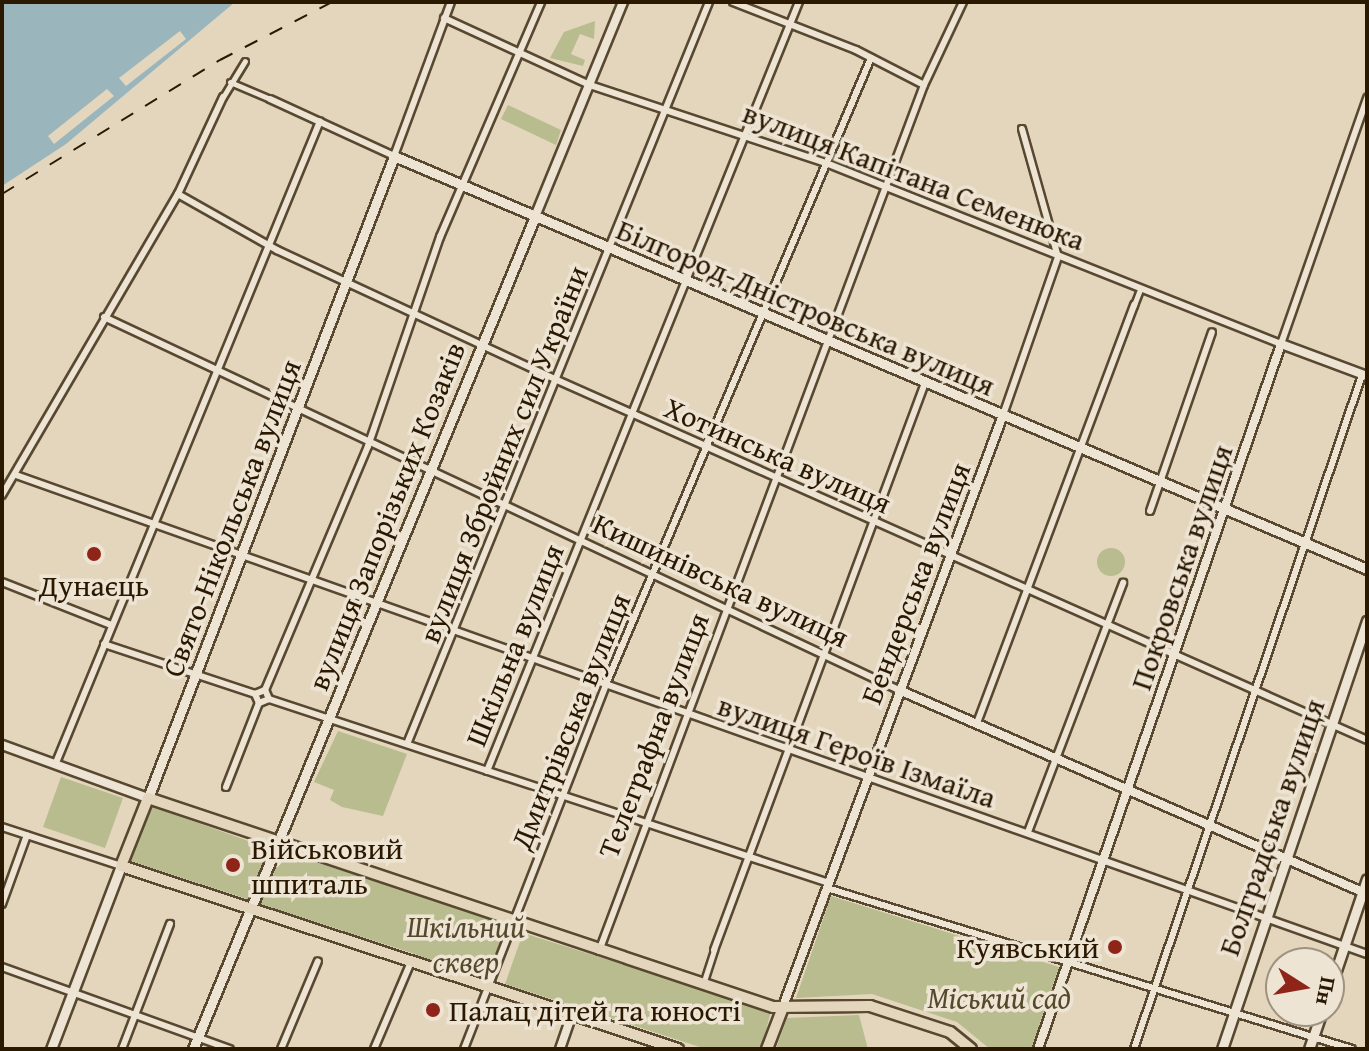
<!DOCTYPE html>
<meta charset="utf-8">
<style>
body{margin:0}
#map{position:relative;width:1369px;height:1051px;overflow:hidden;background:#e3d6bd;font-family:"Gentium Book Plus",serif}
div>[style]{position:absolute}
.green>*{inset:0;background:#b9bc8e}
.round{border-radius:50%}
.water>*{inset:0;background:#9ab6bc}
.pier>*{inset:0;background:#e3d6bd}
.roads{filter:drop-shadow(2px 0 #584830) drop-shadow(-2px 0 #584830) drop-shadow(0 2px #584830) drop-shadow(0 -2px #584830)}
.pedestrian>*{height:5px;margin:-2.5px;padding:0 2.5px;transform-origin:2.5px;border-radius:2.5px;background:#ede4d4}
.minor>*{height:6px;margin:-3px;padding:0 3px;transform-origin:3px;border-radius:3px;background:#ede4d4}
.tertiary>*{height:8px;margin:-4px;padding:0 4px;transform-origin:4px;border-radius:4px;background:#ede4d4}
.secondary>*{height:9px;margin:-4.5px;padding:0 4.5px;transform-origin:4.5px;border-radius:4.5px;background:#ede4d4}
.primary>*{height:10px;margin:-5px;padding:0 5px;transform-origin:5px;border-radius:5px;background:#e3d6bd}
.rail>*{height:2px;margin-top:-1px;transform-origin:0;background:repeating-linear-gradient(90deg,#2a1801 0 14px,transparent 0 28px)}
.dots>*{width:22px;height:22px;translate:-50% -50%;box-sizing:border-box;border:4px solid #ede4d4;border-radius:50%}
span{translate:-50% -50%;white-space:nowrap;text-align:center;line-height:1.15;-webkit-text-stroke:7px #ede4d4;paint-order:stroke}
.street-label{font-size:30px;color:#2a1801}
.poi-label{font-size:30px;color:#2a1801}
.left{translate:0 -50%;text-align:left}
.right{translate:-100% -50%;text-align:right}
.park-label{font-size:30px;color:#55492b;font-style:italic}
.frame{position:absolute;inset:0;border:4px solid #2a1801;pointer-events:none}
.north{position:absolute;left:1265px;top:947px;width:80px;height:80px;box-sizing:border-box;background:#ede4d4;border:2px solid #9f9280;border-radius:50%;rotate:101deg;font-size:22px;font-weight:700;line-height:32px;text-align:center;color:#2a1801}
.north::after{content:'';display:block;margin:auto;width:28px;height:36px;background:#8f2418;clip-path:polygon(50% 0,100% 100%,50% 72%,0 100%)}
</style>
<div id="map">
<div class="green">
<div style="clip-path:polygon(595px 21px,594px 39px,580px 34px,571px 54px,585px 60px,583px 66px,550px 58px,564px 32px)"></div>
<div style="clip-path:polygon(508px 105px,561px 130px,556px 145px,501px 119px)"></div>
<div class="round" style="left:1097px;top:548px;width:28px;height:28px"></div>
<div style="clip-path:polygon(338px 731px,407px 754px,383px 816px,342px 807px,330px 800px,334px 790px,314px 782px)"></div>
<div style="clip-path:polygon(61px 777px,123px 798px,105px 848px,43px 827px)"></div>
<div style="clip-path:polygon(151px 806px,271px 849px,250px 900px,130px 861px)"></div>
<div style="clip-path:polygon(283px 852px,514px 924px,489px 988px,415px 954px,260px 904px)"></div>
<div style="clip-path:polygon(831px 896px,1059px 967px,1031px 1049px,990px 1049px,957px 1022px,872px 994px,796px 998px)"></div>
<div style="clip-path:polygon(523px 933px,771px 1011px,761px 1049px,706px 1049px,505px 984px)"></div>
<div style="clip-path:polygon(859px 1015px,868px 1049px,776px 1049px,787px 1018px)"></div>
</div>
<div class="water">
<div style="clip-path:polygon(2px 2px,235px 2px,66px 144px,2px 186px)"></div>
</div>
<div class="pier">
<div style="clip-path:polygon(180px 31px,186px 39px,126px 86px,119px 78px)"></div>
<div style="clip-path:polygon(107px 89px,114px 96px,54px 144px,48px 136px)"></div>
</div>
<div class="roads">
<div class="pedestrian">
<div style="left:230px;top:82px;width:43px;rotate:23deg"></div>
<div style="left:223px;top:97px;width:42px;rotate:-58.6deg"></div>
<div style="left:1134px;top:305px;width:17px;rotate:-69deg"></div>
<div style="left:704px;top:981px;width:33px;rotate:-72deg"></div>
</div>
<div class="minor">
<div style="left:733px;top:2px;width:132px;rotate:21.3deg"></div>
<div style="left:856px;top:50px;width:76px;rotate:27.2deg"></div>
<div style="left:444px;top:18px;width:161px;rotate:24.7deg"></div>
<div style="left:590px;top:85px;width:249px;rotate:18.3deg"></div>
<div style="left:826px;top:163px;width:490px;rotate:21.7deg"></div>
<div style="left:1281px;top:344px;width:261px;rotate:-70.7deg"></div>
<div style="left:270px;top:99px;width:136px;rotate:24.7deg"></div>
<div style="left:394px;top:156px;width:164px;rotate:-69.7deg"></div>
<div style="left:178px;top:194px;width:114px;rotate:29.5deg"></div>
<div style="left:277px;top:250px;width:309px;rotate:24.9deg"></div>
<div style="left:557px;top:380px;width:886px;rotate:23.96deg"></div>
<div style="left:104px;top:317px;width:878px;rotate:25.14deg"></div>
<div style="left:1003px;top:415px;width:167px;rotate:-70.8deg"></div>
<div style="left:1058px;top:257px;width:133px;rotate:-105.7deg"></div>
<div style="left:16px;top:475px;width:1433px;rotate:19.52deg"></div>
<div style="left:2px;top:495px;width:349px;rotate:-59.7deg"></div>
<div style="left:178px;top:194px;width:107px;rotate:-65.1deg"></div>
<div style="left:1150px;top:511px;width:189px;rotate:-70.9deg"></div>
<div style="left:2px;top:582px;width:117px;rotate:21.5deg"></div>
<div style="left:104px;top:644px;width:159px;rotate:18.3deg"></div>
<div style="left:265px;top:690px;width:265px;rotate:-67.1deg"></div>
<div style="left:368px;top:446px;width:221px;rotate:-71deg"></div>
<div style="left:440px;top:237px;width:256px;rotate:-66.7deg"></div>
<div style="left:265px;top:690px;width:10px;rotate:66deg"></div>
<div style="left:269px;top:699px;width:11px;rotate:158deg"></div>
<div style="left:259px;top:703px;width:10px;rotate:-114deg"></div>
<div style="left:255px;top:694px;width:11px;rotate:-22deg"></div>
<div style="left:269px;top:699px;width:589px;rotate:18.19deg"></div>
<div style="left:977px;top:723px;width:447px;rotate:-69.4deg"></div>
<div style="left:407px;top:744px;width:801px;rotate:-67.85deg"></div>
<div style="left:55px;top:765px;width:696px;rotate:-67.63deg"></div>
<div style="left:487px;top:771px;width:830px;rotate:-67.92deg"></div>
<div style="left:226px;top:787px;width:90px;rotate:-68.6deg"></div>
<div style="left:2px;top:827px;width:125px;rotate:18.1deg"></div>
<div style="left:1028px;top:832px;width:267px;rotate:-69.1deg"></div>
<div style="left:827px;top:888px;width:549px;rotate:17.05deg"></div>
<div style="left:2px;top:904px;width:73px;rotate:-70.1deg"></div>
<div style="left:714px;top:950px;width:605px;rotate:-69.59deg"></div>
<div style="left:599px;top:951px;width:925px;rotate:-69.43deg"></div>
<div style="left:924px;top:85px;width:92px;rotate:-64.8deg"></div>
<div style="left:2px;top:967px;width:242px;rotate:19.8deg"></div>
<div style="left:122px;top:1049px;width:134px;rotate:-69deg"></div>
<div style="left:281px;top:1049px;width:95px;rotate:-67.2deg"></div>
<div style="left:374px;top:1049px;width:95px;rotate:-67deg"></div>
<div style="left:464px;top:1049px;width:392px;rotate:-68.7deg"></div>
<div style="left:606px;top:684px;width:680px;rotate:-67.06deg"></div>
<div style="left:1134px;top:1049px;width:712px;rotate:-71.31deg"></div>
</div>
<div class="tertiary">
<div style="left:534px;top:219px;width:235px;rotate:-67.7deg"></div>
<div style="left:899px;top:690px;width:511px;rotate:23.55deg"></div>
<div style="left:2px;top:745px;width:155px;rotate:20deg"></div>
<div style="left:782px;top:1009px;width:634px;rotate:-69.59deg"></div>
<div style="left:560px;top:1049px;width:37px;rotate:-71deg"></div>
<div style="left:1038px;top:1049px;width:746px;rotate:-70.98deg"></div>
<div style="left:1281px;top:344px;width:92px;rotate:20.4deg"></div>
</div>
<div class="secondary">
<div style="left:148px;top:798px;width:688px;rotate:-69.03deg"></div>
<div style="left:394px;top:156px;width:1057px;rotate:23deg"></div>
<div style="left:1329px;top:991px;width:118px;rotate:-71.3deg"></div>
<div style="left:51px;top:1049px;width:196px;rotate:-69.1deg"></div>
<div style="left:193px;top:1049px;width:897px;rotate:-67.67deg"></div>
<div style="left:1222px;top:1049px;width:452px;rotate:-71.3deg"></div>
<div style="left:1309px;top:1049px;width:40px;rotate:-71.1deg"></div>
</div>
<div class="primary">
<div style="left:678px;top:1049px;width:586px;rotate:-161.81deg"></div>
<div style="left:121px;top:866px;width:73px;rotate:-68.3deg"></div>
<div style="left:148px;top:798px;width:659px;rotate:18.49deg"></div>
<div style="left:773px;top:1007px;width:97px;rotate:-0.6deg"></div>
<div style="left:870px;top:1006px;width:84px;rotate:18deg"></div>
<div style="left:950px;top:1032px;width:27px;rotate:39deg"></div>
<div style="left:767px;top:1049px;width:42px;rotate:-69deg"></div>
</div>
</div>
<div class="rail">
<div style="left:2px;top:194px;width:256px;rotate:-31.6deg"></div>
<div style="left:220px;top:60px;width:126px;rotate:-27.4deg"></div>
</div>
<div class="dots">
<div style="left:94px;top:554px;background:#8f2418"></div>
<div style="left:233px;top:865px;background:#8f2418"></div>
<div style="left:1115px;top:947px;background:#8f2418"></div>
<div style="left:433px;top:1010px;background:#8f2418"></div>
</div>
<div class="street-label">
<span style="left:914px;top:176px;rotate:21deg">вулиця Капітана Семенюка</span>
<span style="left:806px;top:307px;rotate:23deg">Білгород-Дністровська вулиця</span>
<span style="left:503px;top:454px;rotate:-68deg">вулиця Збройних сил України</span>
<span style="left:778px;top:455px;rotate:24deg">Хотинська вулиця</span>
<span style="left:386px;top:516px;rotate:-68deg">вулиця Запорізьких Козаків</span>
<span style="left:231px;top:518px;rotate:-69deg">Свято-Нікольська вулиця</span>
<span style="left:1181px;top:567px;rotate:-71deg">Покровська вулиця</span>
<span style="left:721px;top:580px;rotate:25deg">Кишинівська вулиця</span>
<span style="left:915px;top:583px;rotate:-69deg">Бендерська вулиця</span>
<span style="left:514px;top:645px;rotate:-68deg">Шкільна вулиця</span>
<span style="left:570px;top:721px;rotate:-68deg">Дмитрівська вулиця</span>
<span style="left:653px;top:735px;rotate:-69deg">Телеграфна вулиця</span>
<span style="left:857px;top:751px;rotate:19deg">вулиця Героїв Ізмаїла</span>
<span style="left:1271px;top:827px;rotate:-71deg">Болградська вулиця</span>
</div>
<div class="poi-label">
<span style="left:94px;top:585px">Дунаєць</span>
<span class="left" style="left:251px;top:865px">Військовий<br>шпиталь</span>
<span class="right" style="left:1099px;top:947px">Куявський</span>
<span class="left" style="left:449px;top:1010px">Палац дітей та юності</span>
</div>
<div class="park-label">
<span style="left:466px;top:943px">Шкільний<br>сквер</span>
<span style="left:999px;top:997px">Міський сад</span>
</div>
<div class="frame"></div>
<div class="north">Пн</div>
</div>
